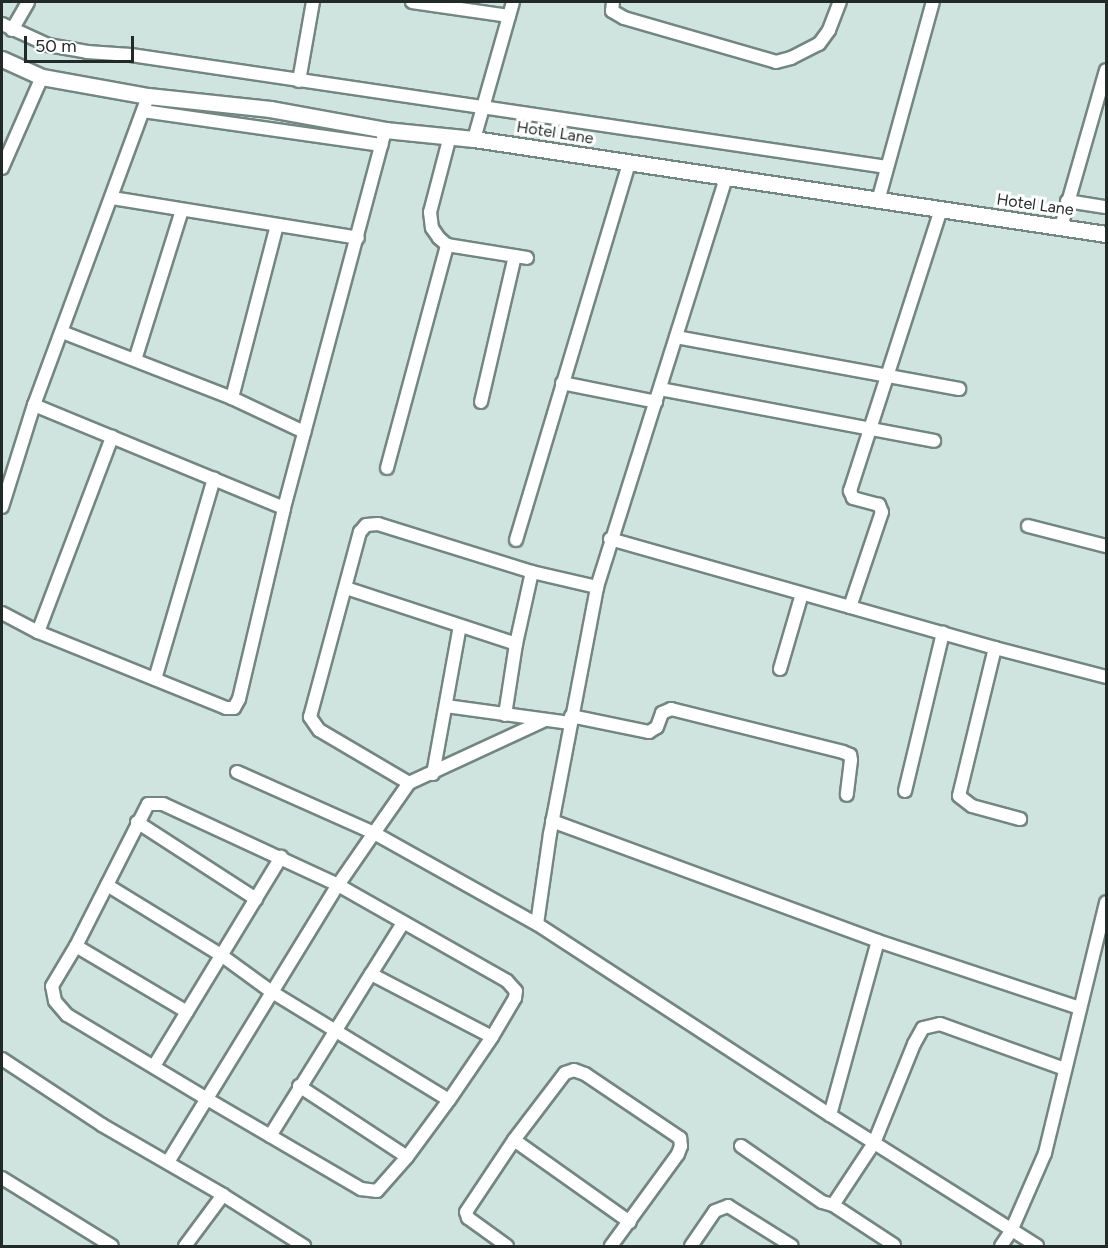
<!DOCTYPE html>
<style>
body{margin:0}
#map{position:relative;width:1108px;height:1248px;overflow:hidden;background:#cfe4de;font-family:Figtree,sans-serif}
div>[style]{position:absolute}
.roads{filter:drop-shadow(2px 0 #738681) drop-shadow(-2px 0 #738681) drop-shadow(0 2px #738681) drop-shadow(0 -2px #738681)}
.minor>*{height:12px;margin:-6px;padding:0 6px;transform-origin:6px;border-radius:6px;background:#fff}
.tertiary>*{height:15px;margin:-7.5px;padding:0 7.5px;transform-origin:7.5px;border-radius:7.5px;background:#fff}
span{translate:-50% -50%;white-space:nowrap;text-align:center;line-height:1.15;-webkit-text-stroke:6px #fff;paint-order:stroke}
.street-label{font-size:16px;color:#222a28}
.frame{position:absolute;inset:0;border:3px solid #222a28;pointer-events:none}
.scale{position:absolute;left:24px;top:36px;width:110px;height:27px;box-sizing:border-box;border:3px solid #222a28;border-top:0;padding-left:8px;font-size:18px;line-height:21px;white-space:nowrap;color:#222a28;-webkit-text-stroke:4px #fff;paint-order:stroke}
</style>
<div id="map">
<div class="roads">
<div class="minor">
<div style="left:412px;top:2px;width:98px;rotate:8.2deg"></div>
<div style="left:613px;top:2px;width:9px;rotate:96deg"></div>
<div style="left:612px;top:11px;width:14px;rotate:30deg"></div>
<div style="left:624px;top:18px;width:158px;rotate:16.1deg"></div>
<div style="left:776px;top:62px;width:16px;rotate:-15deg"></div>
<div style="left:791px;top:58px;width:31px;rotate:-27deg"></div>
<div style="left:819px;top:44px;width:17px;rotate:-54deg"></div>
<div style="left:829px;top:30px;width:30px;rotate:-69deg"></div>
<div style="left:2px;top:24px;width:51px;rotate:24.5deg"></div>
<div style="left:48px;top:45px;width:40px;rotate:10deg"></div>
<div style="left:87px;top:52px;width:44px;rotate:3.9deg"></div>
<div style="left:131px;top:55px;width:764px;rotate:8.43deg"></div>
<div style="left:12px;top:30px;width:32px;rotate:-60deg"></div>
<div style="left:299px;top:81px;width:80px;rotate:-80deg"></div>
<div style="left:143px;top:111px;width:241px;rotate:8.1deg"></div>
<div style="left:450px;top:136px;width:79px;rotate:104.7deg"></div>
<div style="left:430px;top:212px;width:16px;rotate:83deg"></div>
<div style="left:432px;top:228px;width:12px;rotate:55deg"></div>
<div style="left:439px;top:238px;width:11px;rotate:41deg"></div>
<div style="left:447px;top:245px;width:81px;rotate:9.2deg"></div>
<div style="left:474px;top:139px;width:142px;rotate:-74.1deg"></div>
<div style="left:2px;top:168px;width:99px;rotate:-66.3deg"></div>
<div style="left:112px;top:198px;width:249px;rotate:9.2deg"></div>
<div style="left:878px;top:201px;width:206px;rotate:-74.6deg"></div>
<div style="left:1067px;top:201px;width:39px;rotate:9deg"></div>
<div style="left:277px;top:225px;width:179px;rotate:104.6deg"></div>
<div style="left:232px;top:398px;width:80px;rotate:25.3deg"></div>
<div style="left:1061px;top:227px;width:163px;rotate:-74deg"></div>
<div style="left:62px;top:332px;width:182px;rotate:21.2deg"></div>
<div style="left:676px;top:337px;width:288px;rotate:10.4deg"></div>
<div style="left:135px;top:360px;width:157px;rotate:-72.6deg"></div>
<div style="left:562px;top:383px;width:96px;rotate:11.4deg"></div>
<div style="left:660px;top:389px;width:279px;rotate:10.7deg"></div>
<div style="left:481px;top:402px;width:150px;rotate:-76.9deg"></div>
<div style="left:34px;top:405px;width:270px;rotate:22.4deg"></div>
<div style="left:387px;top:468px;width:231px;rotate:-74.9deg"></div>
<div style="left:2px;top:507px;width:107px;rotate:-72.6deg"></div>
<div style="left:34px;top:405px;width:329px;rotate:-69.7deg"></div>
<div style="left:1028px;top:526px;width:81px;rotate:14.4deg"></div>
<div style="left:610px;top:539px;width:400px;rotate:15.8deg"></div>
<div style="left:995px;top:648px;width:115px;rotate:14.6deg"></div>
<div style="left:516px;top:540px;width:394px;rotate:-73.3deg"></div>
<div style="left:346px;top:588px;width:179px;rotate:18.2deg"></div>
<div style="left:850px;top:607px;width:100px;rotate:-71.4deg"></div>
<div style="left:882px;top:512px;width:8px;rotate:-113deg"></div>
<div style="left:879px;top:505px;width:27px;rotate:-165deg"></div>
<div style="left:853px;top:498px;width:8px;rotate:-113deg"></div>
<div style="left:850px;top:491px;width:295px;rotate:-72.1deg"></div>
<div style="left:2px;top:613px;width:41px;rotate:27.8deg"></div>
<div style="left:38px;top:632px;width:203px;rotate:22deg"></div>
<div style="left:226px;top:708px;width:8px"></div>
<div style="left:234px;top:708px;width:10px;rotate:-61deg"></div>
<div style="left:239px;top:699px;width:196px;rotate:-76.7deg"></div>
<div style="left:284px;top:508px;width:391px;rotate:-75deg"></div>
<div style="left:38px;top:632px;width:209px;rotate:-69.2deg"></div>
<div style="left:995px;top:648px;width:152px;rotate:103.7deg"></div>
<div style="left:959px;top:796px;width:16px;rotate:38deg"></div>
<div style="left:972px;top:806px;width:50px;rotate:15.2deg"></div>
<div style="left:780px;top:669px;width:78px;rotate:-73.7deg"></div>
<div style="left:155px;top:679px;width:209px;rotate:-73.6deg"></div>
<div style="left:446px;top:706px;width:125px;rotate:7.8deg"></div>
<div style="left:505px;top:715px;width:72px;rotate:-81.2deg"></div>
<div style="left:516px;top:644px;width:74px;rotate:-77.5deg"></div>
<div style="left:571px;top:716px;width:80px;rotate:11.6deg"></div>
<div style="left:649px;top:732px;width:9px;rotate:-32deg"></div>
<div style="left:657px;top:727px;width:15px;rotate:-70deg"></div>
<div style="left:662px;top:713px;width:10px;rotate:-24deg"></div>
<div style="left:671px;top:709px;width:177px;rotate:14deg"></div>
<div style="left:843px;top:752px;width:8px;rotate:23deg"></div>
<div style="left:850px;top:755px;width:5px;rotate:79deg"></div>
<div style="left:851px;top:760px;width:35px;rotate:97deg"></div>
<div style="left:237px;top:772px;width:150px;rotate:24deg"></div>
<div style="left:374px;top:833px;width:61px;rotate:-55deg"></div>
<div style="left:409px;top:783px;width:104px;rotate:-149.5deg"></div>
<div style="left:319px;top:730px;width:16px;rotate:-125deg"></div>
<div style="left:310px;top:717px;width:192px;rotate:-74.9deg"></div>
<div style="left:360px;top:532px;width:9px;rotate:-49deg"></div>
<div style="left:366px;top:525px;width:12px;rotate:-5deg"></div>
<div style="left:378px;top:524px;width:161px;rotate:17.3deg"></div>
<div style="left:532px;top:572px;width:67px;rotate:13deg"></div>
<div style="left:433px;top:774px;width:150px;rotate:-79.7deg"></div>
<div style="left:409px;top:783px;width:148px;rotate:-24.8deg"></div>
<div style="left:905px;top:791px;width:163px;rotate:-76.5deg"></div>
<div style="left:148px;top:804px;width:15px"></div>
<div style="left:163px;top:804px;width:193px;rotate:24.8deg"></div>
<div style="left:338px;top:885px;width:194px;rotate:29.6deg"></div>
<div style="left:507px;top:981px;width:13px;rotate:48deg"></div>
<div style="left:516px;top:991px;width:7px;rotate:98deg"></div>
<div style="left:515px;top:998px;width:45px;rotate:120.5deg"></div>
<div style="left:492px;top:1037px;width:76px;rotate:124.3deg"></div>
<div style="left:449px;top:1100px;width:71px;rotate:126.4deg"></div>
<div style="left:407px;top:1157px;width:45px;rotate:131.4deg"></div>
<div style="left:377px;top:1191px;width:16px;rotate:-173deg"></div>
<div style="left:361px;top:1189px;width:178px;rotate:-149.7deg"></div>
<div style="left:207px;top:1099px;width:163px;rotate:-149deg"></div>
<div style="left:67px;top:1015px;width:18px;rotate:-131deg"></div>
<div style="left:55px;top:1001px;width:15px;rotate:-101deg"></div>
<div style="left:52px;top:986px;width:47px;rotate:-59deg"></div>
<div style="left:76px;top:946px;width:159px;rotate:-63.1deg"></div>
<div style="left:552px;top:821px;width:347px;rotate:20.2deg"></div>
<div style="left:878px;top:941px;width:212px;rotate:18.4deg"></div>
<div style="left:137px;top:822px;width:142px;rotate:32.9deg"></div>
<div style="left:107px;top:885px;width:134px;rotate:31.6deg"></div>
<div style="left:221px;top:955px;width:63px;rotate:36deg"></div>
<div style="left:272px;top:992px;width:207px;rotate:31.4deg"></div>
<div style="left:403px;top:923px;width:60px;rotate:122.1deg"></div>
<div style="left:371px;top:974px;width:136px;rotate:27.5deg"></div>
<div style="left:537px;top:924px;width:91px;rotate:-81.8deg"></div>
<div style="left:550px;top:834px;width:251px;rotate:-79.2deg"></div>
<div style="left:597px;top:587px;width:430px;rotate:-72.5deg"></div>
<div style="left:76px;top:946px;width:129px;rotate:30.7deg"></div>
<div style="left:2px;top:1059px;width:120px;rotate:33.4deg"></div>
<div style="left:102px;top:1125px;width:140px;rotate:30deg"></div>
<div style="left:223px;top:1195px;width:96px;rotate:32.2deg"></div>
<div style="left:154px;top:1066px;width:245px;rotate:-58.7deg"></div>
<div style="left:299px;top:1086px;width:129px;rotate:33.3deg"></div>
<div style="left:830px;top:1115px;width:180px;rotate:-74.6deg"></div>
<div style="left:270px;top:1136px;width:191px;rotate:-58.1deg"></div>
<div style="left:514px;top:1140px;width:142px;rotate:35.3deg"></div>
<div style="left:741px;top:1146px;width:98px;rotate:34.7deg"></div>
<div style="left:822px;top:1202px;width:11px;rotate:15deg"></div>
<div style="left:833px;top:1205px;width:74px;rotate:-56.5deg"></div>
<div style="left:874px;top:1143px;width:107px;rotate:-68deg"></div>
<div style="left:914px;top:1044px;width:18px;rotate:-61deg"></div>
<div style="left:923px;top:1028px;width:17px;rotate:-13deg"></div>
<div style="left:940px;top:1024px;width:133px;rotate:19.8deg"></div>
<div style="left:168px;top:1162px;width:325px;rotate:-58.5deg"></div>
<div style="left:338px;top:885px;width:63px;rotate:-55.3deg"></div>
<div style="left:374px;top:833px;width:187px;rotate:29.2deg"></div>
<div style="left:537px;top:924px;width:350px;rotate:33.1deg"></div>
<div style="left:830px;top:1115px;width:245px;rotate:32.3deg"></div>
<div style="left:2px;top:1178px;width:129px;rotate:31.7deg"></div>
<div style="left:833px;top:1205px;width:73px;rotate:33.3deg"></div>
<div style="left:185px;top:1246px;width:64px;rotate:-53.3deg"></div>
<div style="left:507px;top:1246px;width:48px;rotate:-144.3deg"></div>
<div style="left:468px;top:1218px;width:6px;rotate:-108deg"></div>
<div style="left:466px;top:1212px;width:87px;rotate:-56.3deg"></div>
<div style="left:514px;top:1140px;width:84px;rotate:-52.7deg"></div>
<div style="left:565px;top:1073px;width:9px;rotate:-18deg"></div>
<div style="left:574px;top:1070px;width:12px;rotate:20deg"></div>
<div style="left:585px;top:1074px;width:115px;rotate:34deg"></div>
<div style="left:680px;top:1138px;width:8px;rotate:83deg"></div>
<div style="left:681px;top:1146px;width:9px;rotate:111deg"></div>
<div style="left:678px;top:1154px;width:114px;rotate:126.1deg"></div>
<div style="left:691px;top:1246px;width:42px;rotate:-55.6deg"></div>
<div style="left:715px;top:1211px;width:14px;rotate:-21deg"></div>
<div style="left:728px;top:1206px;width:75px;rotate:32deg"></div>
<div style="left:1001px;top:1246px;width:18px;rotate:-56deg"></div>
<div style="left:1011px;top:1231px;width:85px;rotate:-66.4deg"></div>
<div style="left:1045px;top:1153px;width:258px;rotate:-76.3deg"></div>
</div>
<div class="tertiary">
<div style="left:2px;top:59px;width:44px;rotate:24.2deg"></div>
<div style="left:42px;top:77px;width:108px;rotate:10.2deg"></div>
<div style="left:148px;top:96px;width:123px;rotate:6.1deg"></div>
<div style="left:270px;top:109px;width:117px;rotate:10.3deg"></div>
<div style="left:385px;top:130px;width:89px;rotate:5.8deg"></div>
<div style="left:474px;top:139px;width:639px;rotate:8.55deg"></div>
</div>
</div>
<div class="street-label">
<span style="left:555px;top:133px;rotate:9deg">Hotel Lane</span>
<span style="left:1035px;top:205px;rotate:8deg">Hotel Lane</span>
</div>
<div class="frame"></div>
<div class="scale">50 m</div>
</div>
